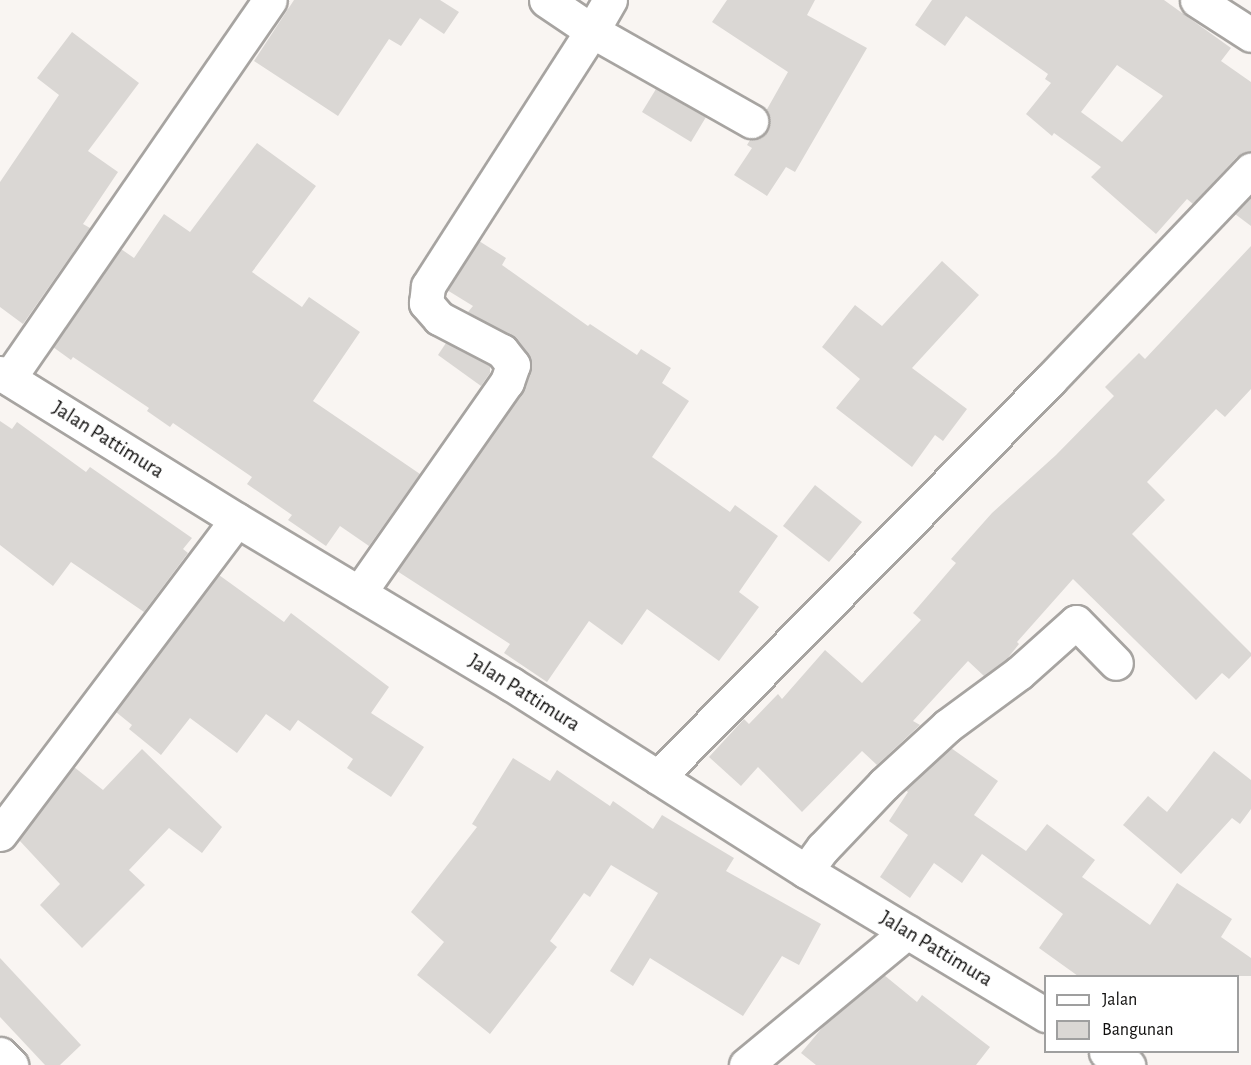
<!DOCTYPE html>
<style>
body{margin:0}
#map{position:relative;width:1251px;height:1065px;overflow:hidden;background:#f9f5f2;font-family:"Alegreya Sans",sans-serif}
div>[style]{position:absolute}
.building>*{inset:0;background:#dad7d4}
.roads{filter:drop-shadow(2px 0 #a7a4a1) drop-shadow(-2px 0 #a7a4a1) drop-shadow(0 2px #a7a4a1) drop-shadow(0 -2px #a7a4a1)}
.minor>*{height:33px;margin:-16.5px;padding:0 16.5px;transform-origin:16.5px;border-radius:16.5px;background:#fff}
.major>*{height:33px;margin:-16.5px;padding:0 16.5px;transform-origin:16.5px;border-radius:16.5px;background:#fff}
span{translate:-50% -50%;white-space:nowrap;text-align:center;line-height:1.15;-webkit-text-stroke:5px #fff;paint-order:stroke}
.street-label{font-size:21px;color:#100f0e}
.legend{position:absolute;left:1044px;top:975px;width:195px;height:78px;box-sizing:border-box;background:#fff;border:2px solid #9f9f9f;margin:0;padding:8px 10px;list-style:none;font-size:18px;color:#100f0e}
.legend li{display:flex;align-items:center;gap:12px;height:30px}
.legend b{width:30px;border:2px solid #9f9f9f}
</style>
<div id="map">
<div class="building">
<div style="clip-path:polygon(294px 0,440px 0,459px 12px,444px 34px,420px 18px,401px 46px,389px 39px,338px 116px,254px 61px)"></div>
<div style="clip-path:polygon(727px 0,815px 0,807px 15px,867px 48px,795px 172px,786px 167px,767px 196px,734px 175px,752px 148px,747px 145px,750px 140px,760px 137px,768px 130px,770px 120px,766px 111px,788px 72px,712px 22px)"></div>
<div style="clip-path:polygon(evenodd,932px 0,1164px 0,1231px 48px,1221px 61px,1251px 82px,1251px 152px,1237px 157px,1193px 204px,1187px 199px,1156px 234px,1091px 177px,1101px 167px,1054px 133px,1052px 136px,1026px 114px,1051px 83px,1045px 79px,1048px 74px,966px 16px,945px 46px,915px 25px,932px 0,1117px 65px,1163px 96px,1122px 142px,1081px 112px,1117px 65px)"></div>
<div style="clip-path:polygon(72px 32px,139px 83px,88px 151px,118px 172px,83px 224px,90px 228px,23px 324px,0 307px,0 182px,59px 95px,37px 78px)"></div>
<div style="clip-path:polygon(656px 89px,706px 117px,691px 142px,642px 112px)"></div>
<div style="clip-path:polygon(257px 143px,316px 186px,252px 272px,302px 307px,309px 297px,360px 332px,313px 401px,420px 474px,369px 546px,340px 526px,326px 546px,288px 520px,292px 515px,247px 484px,252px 477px,173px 423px,170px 427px,147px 411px,149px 408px,73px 357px,71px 360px,53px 347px,121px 249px,134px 258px,164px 214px,190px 232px)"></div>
<div style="clip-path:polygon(1251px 197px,1251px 226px,1235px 214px)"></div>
<div style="clip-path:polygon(479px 241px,506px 258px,502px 265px,588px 326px,590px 324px,637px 355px,641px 349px,671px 368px,662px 383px,689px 401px,652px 457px,730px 512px,735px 505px,778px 536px,739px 592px,759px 607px,719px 661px,647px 609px,622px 645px,589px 621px,547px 682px,504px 653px,510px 644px,397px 571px,522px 393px,531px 371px,532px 363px,528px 354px,516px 339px,468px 312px,473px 306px,447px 290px)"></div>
<div style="clip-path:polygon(1251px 246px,1251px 389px,1225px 417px,1216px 409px,1147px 482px,1165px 500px,1132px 534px,1251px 653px,1251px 656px,1229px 679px,1222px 673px,1196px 700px,1073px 579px,1017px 642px,1019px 644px,1007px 659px,984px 676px,968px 661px,913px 721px,920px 725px,877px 765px,862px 751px,802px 812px,758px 767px,741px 786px,709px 757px,744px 719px,749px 724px,778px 694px,782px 699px,825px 650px,862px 683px,921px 620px,913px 613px,956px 563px,951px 559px,992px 513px,1056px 455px,1114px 396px,1105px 387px,1139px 353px,1145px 359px)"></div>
<div style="clip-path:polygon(942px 261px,979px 295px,912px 368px,967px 409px,943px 441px,935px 435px,912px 467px,836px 408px,860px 379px,822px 347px,855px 305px,882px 326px)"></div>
<div style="clip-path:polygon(446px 343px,490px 366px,490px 373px,481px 386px,438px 355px)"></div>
<div style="clip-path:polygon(0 421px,12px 429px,17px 422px,86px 472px,90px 467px,192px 538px,183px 549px,188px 553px,144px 612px,71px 562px,53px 586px,0 545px)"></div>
<div style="clip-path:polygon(815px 485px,862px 522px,829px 562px,783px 526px)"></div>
<div style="clip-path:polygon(219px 575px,284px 622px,291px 613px,389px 687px,371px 713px,424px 747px,391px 797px,347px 768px,353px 759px,298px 720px,290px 731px,266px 714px,237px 753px,190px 718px,161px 755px,129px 729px,132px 725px,116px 712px)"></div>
<div style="clip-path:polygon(951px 748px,998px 781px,974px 815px,1026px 851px,1047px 824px,1095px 860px,1082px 877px,1150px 925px,1177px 883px,1232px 919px,1221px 937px,1251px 958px,1251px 976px,1078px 976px,1039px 948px,1063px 914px,982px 854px,962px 883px,934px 863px,910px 898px,880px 877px,908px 835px,889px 821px,908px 792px,905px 790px)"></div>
<div style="clip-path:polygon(142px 749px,222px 827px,202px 853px,169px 828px,129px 870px,145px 885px,82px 948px,40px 905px,60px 884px,19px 840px,74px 767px,103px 790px)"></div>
<div style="clip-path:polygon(1214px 751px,1251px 780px,1251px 809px,1240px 824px,1232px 818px,1181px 874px,1123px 825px,1148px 796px,1167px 812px)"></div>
<div style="clip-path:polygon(513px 758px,550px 781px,557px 770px,610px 806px,613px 801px,653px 829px,662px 815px,734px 858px,726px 871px,821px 924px,799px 965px,782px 956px,743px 1016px,650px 958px,633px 986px,610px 971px,658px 893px,611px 865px,590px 897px,584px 893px,550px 941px,557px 947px,490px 1034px,417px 975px,444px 942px,411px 912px,477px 827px,472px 824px)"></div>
<div style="clip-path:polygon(0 958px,81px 1045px,60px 1065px,45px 1065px,0 1017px)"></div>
<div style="clip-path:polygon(884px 975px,917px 1002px,922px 995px,990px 1047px,976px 1065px,816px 1065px,801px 1053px,827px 1022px)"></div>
</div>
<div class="roads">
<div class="minor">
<div style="left:546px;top:0;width:55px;rotate:34deg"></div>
<div style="left:592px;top:31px;width:36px;rotate:-60deg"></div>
<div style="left:1197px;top:0;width:64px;rotate:32.9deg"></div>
<div style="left:9px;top:378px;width:459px;rotate:-55.4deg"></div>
<div style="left:359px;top:593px;width:258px;rotate:-55deg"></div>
<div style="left:507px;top:382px;width:18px;rotate:-71deg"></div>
<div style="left:513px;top:365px;width:18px;rotate:-128deg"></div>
<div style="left:502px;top:351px;width:71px;rotate:-152.4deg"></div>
<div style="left:439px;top:318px;width:20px;rotate:-131deg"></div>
<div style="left:426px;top:303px;width:17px;rotate:-83deg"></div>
<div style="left:428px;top:286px;width:303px;rotate:-57.3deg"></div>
<div style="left:592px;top:31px;width:183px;rotate:29.5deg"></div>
<div style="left:658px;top:777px;width:558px;rotate:-45.36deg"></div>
<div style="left:1050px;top:380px;width:291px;rotate:-46.3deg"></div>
<div style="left:0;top:834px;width:393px;rotate:-53deg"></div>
<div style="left:806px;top:871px;width:29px;rotate:-54deg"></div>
<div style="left:823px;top:848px;width:88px;rotate:-46.4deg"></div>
<div style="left:884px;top:784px;width:86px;rotate:-42.6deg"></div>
<div style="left:947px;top:726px;width:89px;rotate:-36.4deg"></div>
<div style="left:1019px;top:673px;width:76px;rotate:-41.8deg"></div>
<div style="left:1076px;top:622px;width:57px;rotate:45.7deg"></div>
<div style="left:0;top:1054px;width:16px;rotate:45deg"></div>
<div style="left:746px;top:1065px;width:209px;rotate:-39.6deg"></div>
</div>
<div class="major">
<div style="left:0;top:373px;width:279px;rotate:31.8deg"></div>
<div style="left:237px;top:520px;width:319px;rotate:30.9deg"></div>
<div style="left:511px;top:684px;width:349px;rotate:32.4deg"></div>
<div style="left:806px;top:871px;width:280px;rotate:31deg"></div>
<div style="left:1106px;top:1052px;width:26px;rotate:31deg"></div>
</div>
</div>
<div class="street-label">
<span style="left:108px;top:440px;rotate:32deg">Jalan Pattimura</span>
<span style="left:524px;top:693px;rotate:32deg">Jalan Pattimura</span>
<span style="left:936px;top:949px;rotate:31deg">Jalan Pattimura</span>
</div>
<ul class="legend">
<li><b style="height:8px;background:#fff"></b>Jalan</li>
<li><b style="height:16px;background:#dad7d4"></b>Bangunan</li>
</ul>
</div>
